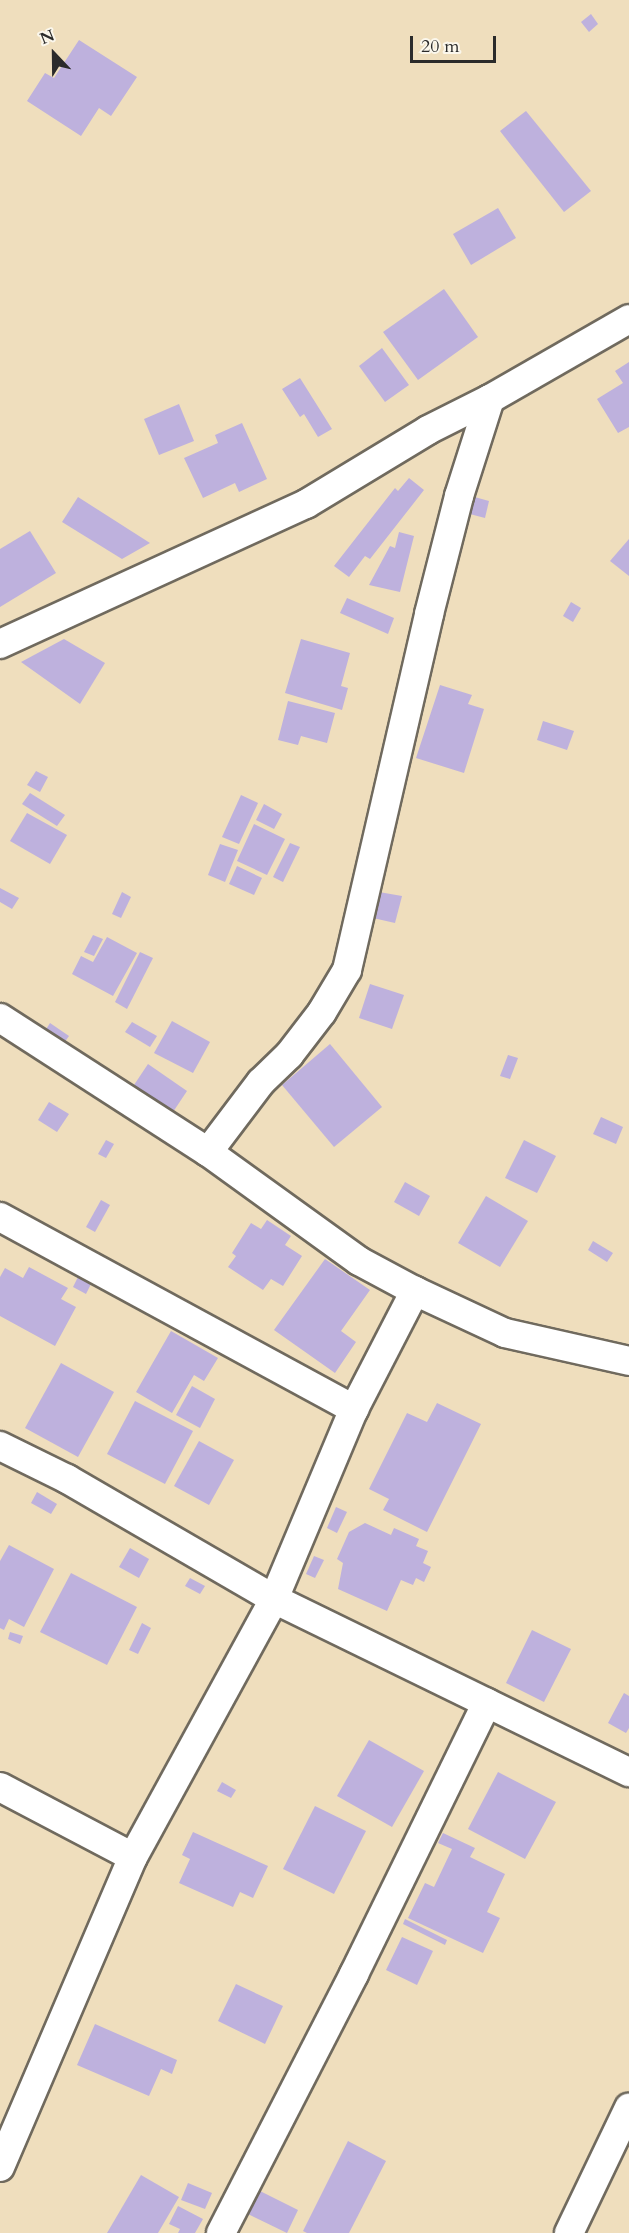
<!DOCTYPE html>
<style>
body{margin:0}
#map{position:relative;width:629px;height:2233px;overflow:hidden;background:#efdebd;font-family:Cardo,serif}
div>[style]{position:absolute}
.building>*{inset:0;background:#beb1dd}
.roads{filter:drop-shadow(2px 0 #706a5e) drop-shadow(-2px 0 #706a5e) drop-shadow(0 2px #706a5e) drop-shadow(0 -2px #706a5e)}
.minor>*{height:28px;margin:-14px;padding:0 14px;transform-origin:14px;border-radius:14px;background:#fff}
span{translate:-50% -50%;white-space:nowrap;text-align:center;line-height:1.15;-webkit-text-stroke:6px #fbf7ec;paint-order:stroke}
.north{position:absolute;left:24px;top:24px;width:60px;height:60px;-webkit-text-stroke:4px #fbf7ec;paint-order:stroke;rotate:338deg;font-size:16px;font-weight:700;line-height:24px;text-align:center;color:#2b2b2b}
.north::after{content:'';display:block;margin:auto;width:21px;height:27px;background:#2b2b2b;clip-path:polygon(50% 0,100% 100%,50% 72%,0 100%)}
.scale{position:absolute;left:410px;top:36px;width:86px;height:27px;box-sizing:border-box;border:3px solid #2b2b2b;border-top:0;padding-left:8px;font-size:18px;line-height:21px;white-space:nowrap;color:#2b2b2b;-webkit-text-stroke:4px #fbf7ec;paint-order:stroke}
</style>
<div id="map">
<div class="building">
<div style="clip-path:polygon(591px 14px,598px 24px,589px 32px,581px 22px)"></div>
<div style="clip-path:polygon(79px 40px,137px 77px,111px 116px,99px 108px,81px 136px,27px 101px,45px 73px,54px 78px)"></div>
<div style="clip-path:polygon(526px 111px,591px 191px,564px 212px,500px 131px)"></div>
<div style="clip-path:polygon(498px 208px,516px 238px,471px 265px,453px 234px)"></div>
<div style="clip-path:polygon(444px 289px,478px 337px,418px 380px,383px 332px)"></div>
<div style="clip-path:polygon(382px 348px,409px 385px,385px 402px,359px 366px)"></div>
<div style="clip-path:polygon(629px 362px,629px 427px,618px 433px,597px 399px,623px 383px,615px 371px)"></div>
<div style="clip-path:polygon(300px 378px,332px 429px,318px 437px,304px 414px,300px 417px,282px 389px)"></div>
<div style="clip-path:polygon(179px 404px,194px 441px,159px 455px,144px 419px)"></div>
<div style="clip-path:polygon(242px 423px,267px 479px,239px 492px,235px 483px,203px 498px,184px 458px,218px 443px,215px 435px)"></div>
<div style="clip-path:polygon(409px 478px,424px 490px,370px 559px,365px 556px,349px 577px,334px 566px,395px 488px,398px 491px)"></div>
<div style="clip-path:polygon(471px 496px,489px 501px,485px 518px,466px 513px)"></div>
<div style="clip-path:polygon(78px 497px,150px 543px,122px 559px,62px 522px)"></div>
<div style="clip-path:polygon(30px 531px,56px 573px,0 607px,0 549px)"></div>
<div style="clip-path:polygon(399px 532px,414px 536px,400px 592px,369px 585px,390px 546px,395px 548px)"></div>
<div style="clip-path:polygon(629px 539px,629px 576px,610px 561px)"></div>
<div style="clip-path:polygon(347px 598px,394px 618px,388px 634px,340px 613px)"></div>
<div style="clip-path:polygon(571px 602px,581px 608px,573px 622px,563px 616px)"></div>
<div style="clip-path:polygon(64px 639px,105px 663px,80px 704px,21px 662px)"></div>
<div style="clip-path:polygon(301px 639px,350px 653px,341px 686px,348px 688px,342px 710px,285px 693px)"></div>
<div style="clip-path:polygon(440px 685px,472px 695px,468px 704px,484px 709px,464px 773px,416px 758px)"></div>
<div style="clip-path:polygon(288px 701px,335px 713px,327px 743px,301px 736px,298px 745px,278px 740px)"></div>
<div style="clip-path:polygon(543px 721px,574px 731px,567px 750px,537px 740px)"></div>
<div style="clip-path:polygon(36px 771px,48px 777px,40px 792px,27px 785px)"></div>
<div style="clip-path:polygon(30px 793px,65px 815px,57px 826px,22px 804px)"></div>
<div style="clip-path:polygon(241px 795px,258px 803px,239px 844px,222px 837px)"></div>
<div style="clip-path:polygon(264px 804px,282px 814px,274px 829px,256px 820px)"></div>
<div style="clip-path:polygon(27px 813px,67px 835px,50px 864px,10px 841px)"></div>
<div style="clip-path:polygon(254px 824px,285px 839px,267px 875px,237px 861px)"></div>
<div style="clip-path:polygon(290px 843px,300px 847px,283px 882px,273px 877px)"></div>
<div style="clip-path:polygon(220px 844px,238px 850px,225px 882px,208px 875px)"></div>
<div style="clip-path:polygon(237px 866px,262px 878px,254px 895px,229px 884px)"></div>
<div style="clip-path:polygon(0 888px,19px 898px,12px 909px,0 902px)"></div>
<div style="clip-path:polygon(122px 892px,131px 897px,121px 918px,112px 914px)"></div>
<div style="clip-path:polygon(379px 892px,402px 896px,395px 923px,373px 918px)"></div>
<div style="clip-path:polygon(93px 935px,103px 939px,94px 956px,84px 952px)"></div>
<div style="clip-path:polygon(107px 937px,137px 953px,113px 996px,72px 974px,81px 956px,93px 962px)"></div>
<div style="clip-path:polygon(140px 952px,153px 958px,127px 1009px,115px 1002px)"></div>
<div style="clip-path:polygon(370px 984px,404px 995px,392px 1029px,359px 1018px)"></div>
<div style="clip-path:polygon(172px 1021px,210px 1042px,193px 1073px,154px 1053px)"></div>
<div style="clip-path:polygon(132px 1022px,157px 1036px,150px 1047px,125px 1032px)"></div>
<div style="clip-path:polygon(50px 1023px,69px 1036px,64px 1043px,45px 1031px)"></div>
<div style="clip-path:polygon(330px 1044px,382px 1107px,334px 1147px,282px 1085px)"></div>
<div style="clip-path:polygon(508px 1055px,518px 1058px,510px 1079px,500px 1076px)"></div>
<div style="clip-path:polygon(148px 1064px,187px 1091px,173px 1112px,134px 1085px)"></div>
<div style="clip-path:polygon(49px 1102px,69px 1114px,57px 1132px,38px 1120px)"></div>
<div style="clip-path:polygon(601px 1117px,623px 1127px,616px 1144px,593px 1134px)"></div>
<div style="clip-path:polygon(106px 1140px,114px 1144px,106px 1158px,98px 1154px)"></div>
<div style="clip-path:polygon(524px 1140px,556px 1156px,537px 1193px,505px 1178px)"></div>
<div style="clip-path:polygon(405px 1182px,430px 1196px,419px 1216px,394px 1202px)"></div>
<div style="clip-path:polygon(486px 1196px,528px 1221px,500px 1267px,458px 1243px)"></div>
<div style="clip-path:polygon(101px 1200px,110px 1205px,95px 1232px,86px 1227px)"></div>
<div style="clip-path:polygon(267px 1220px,291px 1236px,285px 1245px,302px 1256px,283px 1286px,271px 1279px,263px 1290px,228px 1267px,236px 1256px,232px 1253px,251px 1223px,261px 1229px)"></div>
<div style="clip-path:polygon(593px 1241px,613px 1253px,607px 1262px,588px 1250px)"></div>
<div style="clip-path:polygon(325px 1259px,370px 1290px,341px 1331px,356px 1342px,335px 1373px,274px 1330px)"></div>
<div style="clip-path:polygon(29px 1267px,68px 1288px,61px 1299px,76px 1307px,55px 1346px,0 1316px,0 1277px,5px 1268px,23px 1278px)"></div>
<div style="clip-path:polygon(81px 1271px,94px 1278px,86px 1294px,73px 1287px)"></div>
<div style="clip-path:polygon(171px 1331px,218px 1358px,204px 1381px,194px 1375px,172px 1413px,136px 1392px)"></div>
<div style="clip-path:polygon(61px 1363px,114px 1392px,78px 1457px,25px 1428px)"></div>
<div style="clip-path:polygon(192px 1386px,215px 1399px,200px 1428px,176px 1415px)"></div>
<div style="clip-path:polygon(135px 1401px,193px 1431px,165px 1484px,107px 1454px)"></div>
<div style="clip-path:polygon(437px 1403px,481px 1424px,427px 1532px,383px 1510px,389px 1499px,369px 1489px,407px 1413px,427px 1422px)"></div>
<div style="clip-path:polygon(199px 1441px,234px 1460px,209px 1505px,174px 1486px)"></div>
<div style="clip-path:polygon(37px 1492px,57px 1504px,51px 1514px,31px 1503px)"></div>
<div style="clip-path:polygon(336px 1507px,347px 1512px,337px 1533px,327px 1528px)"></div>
<div style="clip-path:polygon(365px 1523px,391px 1535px,394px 1528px,419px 1539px,416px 1546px,428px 1551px,423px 1563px,431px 1567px,424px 1582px,416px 1578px,413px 1585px,401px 1580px,387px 1611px,338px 1589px,343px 1563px,337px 1559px,349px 1532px)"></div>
<div style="clip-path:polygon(9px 1545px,54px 1569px,24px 1627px,9px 1619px,4px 1630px,0 1628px,0 1561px)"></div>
<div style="clip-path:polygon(130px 1548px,149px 1559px,139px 1578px,119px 1567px)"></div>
<div style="clip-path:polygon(314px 1556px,324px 1560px,315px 1578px,306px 1574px)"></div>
<div style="clip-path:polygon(71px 1573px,137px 1607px,107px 1665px,40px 1632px)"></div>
<div style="clip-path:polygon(190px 1578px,205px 1586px,200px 1594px,185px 1586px)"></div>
<div style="clip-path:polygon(142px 1623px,151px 1628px,138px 1654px,129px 1650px)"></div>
<div style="clip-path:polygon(532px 1630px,571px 1649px,544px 1702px,506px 1683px)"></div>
<div style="clip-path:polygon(10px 1632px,23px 1636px,20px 1644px,8px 1639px)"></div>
<div style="clip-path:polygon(624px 1693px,629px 1696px,629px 1728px,626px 1733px,608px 1723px)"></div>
<div style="clip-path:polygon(369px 1740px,424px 1771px,392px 1827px,337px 1796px)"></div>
<div style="clip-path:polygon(498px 1772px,556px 1802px,525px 1859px,468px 1829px)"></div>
<div style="clip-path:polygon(222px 1782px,236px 1790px,231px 1798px,217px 1791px)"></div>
<div style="clip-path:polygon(315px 1806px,366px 1831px,334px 1894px,283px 1869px)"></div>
<div style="clip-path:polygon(193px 1832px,268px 1866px,253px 1898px,240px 1892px,233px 1907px,179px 1883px,190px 1859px,182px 1855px)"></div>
<div style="clip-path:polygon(443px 1833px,475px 1848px,470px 1857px,505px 1874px,487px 1912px,500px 1918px,483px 1953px,408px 1918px,425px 1883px,434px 1887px,452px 1849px,438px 1843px)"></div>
<div style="clip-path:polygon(405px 1919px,447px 1940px,445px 1945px,403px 1924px)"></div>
<div style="clip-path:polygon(402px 1937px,433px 1951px,417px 1985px,386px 1970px)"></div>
<div style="clip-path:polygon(236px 1984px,283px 2006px,265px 2044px,218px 2021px)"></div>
<div style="clip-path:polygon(95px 2024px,177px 2060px,172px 2074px,161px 2069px,149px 2096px,77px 2065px)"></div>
<div style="clip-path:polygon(348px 2141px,386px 2161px,349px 2233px,307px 2233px,303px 2231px)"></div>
<div style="clip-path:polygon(141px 2175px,179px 2197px,158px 2233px,107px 2233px)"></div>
<div style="clip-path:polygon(188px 2183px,212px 2193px,205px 2209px,181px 2200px)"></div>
<div style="clip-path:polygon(260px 2191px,298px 2210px,287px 2233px,248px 2214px)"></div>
<div style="clip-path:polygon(178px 2206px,203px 2219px,195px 2233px,178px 2233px,180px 2229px,169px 2224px)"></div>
</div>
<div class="roads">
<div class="minor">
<div style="left:0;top:644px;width:337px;rotate:-24.6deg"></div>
<div style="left:306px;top:504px;width:143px;rotate:-31.2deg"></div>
<div style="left:428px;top:430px;width:69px;rotate:-26.6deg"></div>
<div style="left:490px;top:399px;width:160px;rotate:-29.9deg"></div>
<div style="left:0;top:1018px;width:247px;rotate:32.8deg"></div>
<div style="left:208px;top:1152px;width:186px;rotate:35.8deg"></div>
<div style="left:359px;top:1261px;width:64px;rotate:28.2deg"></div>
<div style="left:415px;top:1291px;width:99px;rotate:25deg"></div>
<div style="left:505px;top:1333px;width:127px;rotate:12.7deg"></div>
<div style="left:208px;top:1152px;width:88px;rotate:-52.9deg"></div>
<div style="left:261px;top:1082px;width:39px;rotate:-44deg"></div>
<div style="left:289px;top:1055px;width:54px;rotate:-52.5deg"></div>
<div style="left:322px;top:1012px;width:49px;rotate:-59.2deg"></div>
<div style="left:347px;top:970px;width:365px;rotate:-77deg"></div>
<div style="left:429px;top:614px;width:122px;rotate:-75.7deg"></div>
<div style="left:459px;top:496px;width:102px;rotate:-72.3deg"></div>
<div style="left:0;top:1217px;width:403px;rotate:28.5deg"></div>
<div style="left:0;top:1446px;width:75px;rotate:26.2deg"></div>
<div style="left:67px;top:1479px;width:239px;rotate:30.1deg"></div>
<div style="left:274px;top:1599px;width:395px;rotate:26deg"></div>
<div style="left:0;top:1787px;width:150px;rotate:27.8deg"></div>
<div style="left:0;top:2167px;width:337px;rotate:-66.8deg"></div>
<div style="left:133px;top:1857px;width:294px;rotate:-61.3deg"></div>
<div style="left:274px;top:1599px;width:206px;rotate:-67.2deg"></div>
<div style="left:354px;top:1409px;width:133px;rotate:-62.7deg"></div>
<div style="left:221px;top:2233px;width:291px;rotate:-62.8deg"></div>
<div style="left:354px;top:1974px;width:302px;rotate:-63.9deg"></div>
<div style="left:569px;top:2233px;width:139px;rotate:-64.4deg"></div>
</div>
</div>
<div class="north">N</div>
<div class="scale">20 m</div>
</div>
